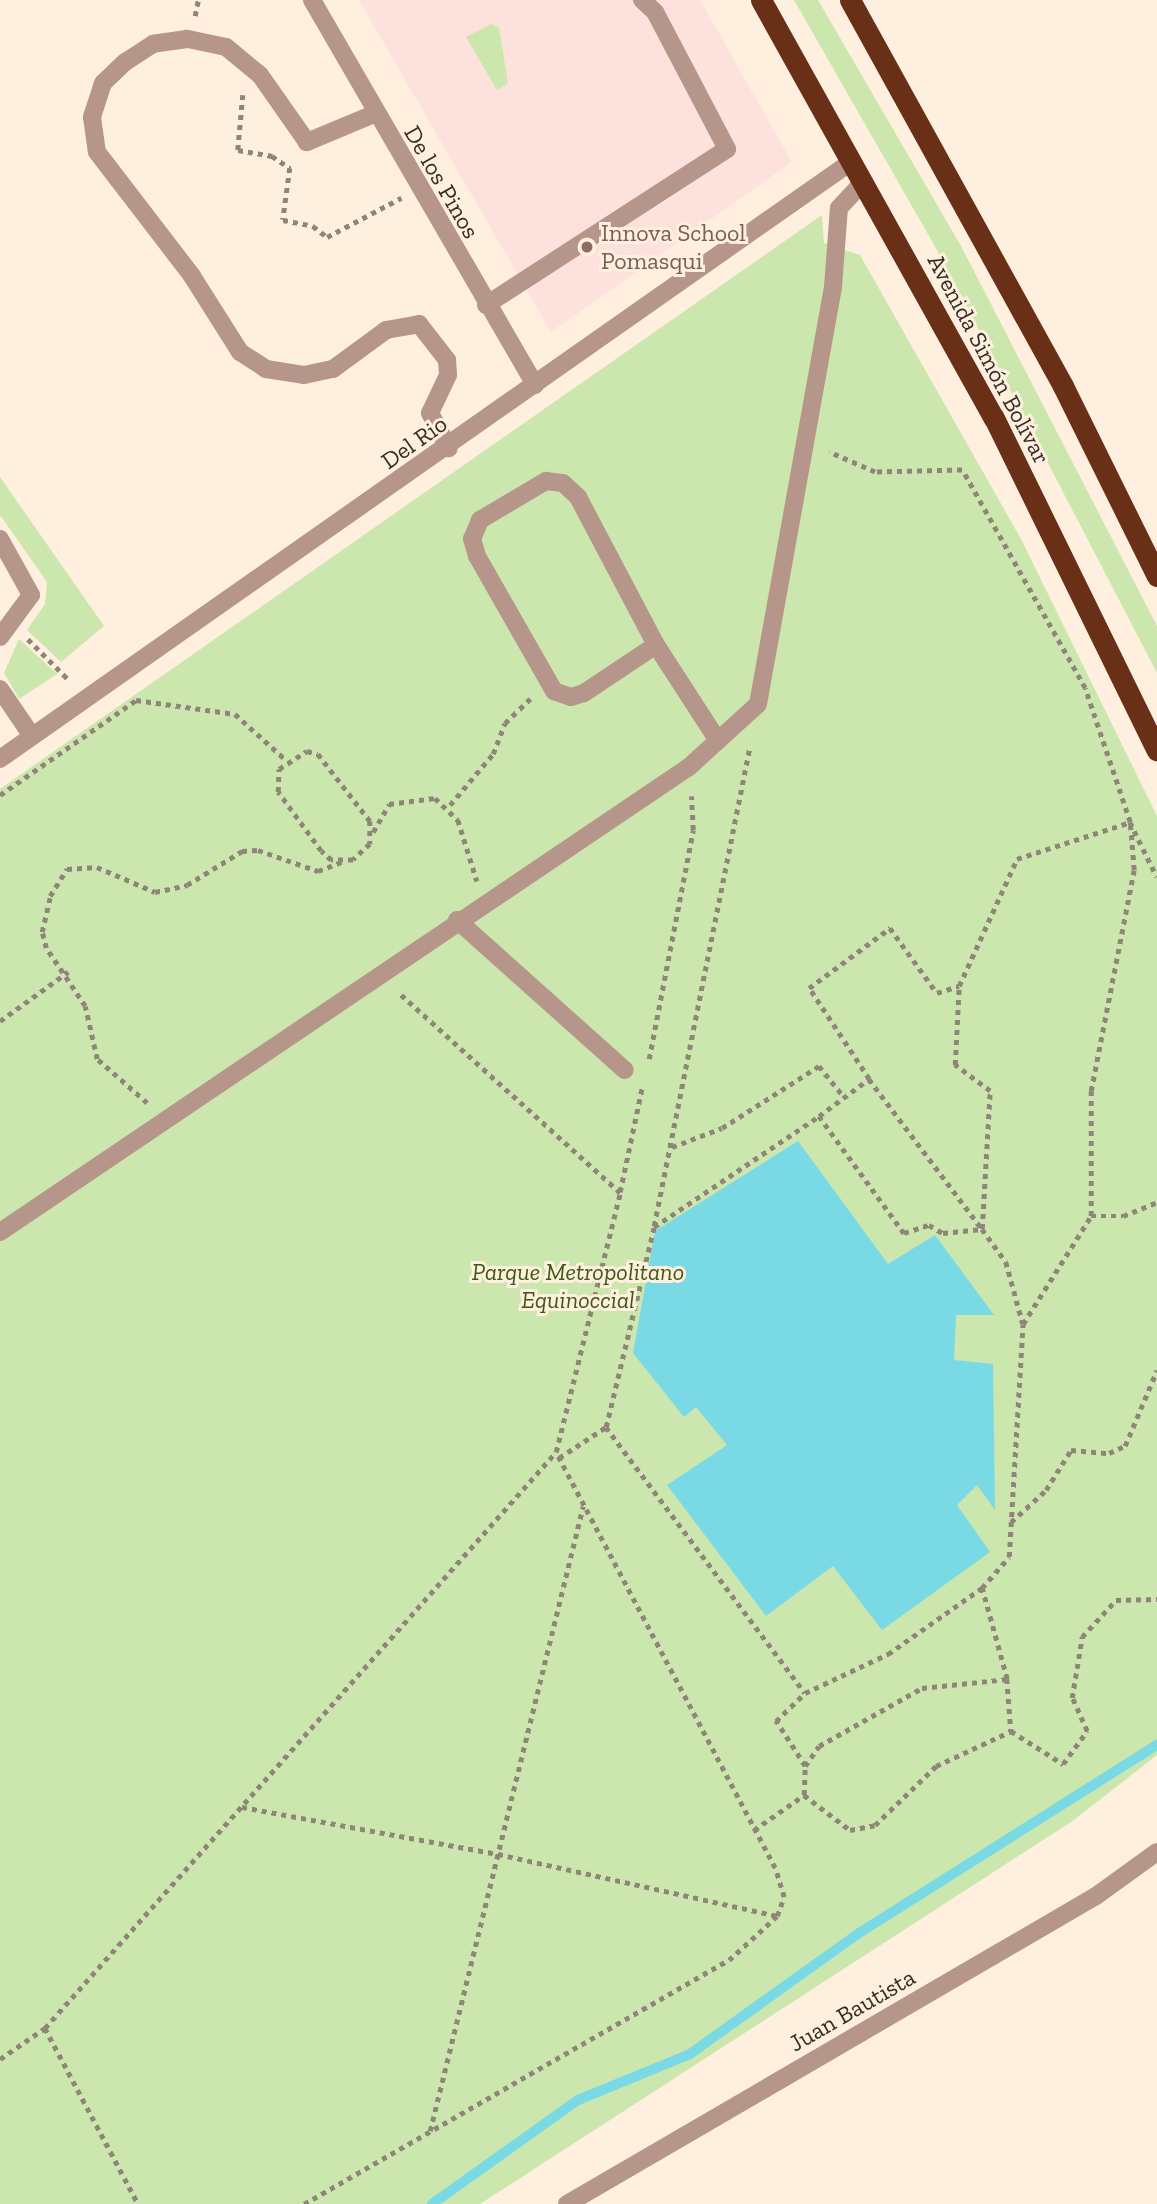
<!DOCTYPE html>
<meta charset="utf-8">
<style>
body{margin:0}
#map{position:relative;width:1157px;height:2204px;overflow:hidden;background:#ffefdf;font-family:"Zilla Slab",serif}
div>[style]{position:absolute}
.education>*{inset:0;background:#fce1dd}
.green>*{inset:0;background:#cce7ad}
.water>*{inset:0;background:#79d9e5}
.stream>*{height:10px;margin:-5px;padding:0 5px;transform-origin:5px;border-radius:5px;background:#79d9e5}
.path>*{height:4.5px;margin-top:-2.25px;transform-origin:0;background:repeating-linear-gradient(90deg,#908579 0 5px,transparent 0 10px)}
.lane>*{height:18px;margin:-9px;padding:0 9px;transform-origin:9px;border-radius:9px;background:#b6968b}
.street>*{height:18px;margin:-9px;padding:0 9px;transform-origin:9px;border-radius:9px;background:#b6968b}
.highway>*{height:21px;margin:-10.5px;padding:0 10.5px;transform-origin:10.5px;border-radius:10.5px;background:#6a2f17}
.dots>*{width:19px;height:19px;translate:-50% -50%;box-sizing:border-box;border:4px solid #ffefdf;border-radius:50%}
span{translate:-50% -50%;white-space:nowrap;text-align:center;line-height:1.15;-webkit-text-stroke:6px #ffefdf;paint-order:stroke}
.street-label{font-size:24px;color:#332c24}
.education-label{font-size:24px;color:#785e54}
.left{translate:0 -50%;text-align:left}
.park-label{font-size:24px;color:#3f5813;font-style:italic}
</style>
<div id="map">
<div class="education">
<div style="clip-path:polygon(359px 0,700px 0,792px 162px,551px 332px)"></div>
</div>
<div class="green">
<div style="clip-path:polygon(794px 0,818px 0,961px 246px,1157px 626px,1157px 673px,941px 257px)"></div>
<div style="clip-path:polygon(491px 24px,499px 28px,508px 83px,497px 90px,466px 37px)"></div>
<div style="clip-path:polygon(822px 215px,824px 243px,860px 255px,1021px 539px,1157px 816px,1157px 1755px,1074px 1820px,480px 2204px,0 2204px,0 789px)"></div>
<div style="clip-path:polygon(0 477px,104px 626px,61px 662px,27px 630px,45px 604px,47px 582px,0 515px)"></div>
<div style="clip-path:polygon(19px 639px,57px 674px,19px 699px,4px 673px)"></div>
</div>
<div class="water">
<div style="clip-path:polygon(798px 1141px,888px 1264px,935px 1235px,994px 1315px,956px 1315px,954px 1360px,993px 1364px,995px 1510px,977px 1485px,957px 1505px,990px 1552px,882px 1630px,833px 1566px,766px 1616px,667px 1485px,727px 1445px,696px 1407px,684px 1417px,633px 1353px,655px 1231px)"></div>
</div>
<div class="stream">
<div style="left:432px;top:2204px;width:179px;rotate:-35.5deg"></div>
<div style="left:578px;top:2100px;width:121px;rotate:-22.3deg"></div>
<div style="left:690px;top:2054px;width:204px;rotate:-35.6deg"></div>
<div style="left:856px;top:1935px;width:356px;rotate:-32.3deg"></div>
</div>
<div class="path">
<div style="left:195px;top:16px;width:16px;rotate:-79deg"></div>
<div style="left:243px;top:95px;width:55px;rotate:95.2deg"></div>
<div style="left:238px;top:150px;width:35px;rotate:10deg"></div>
<div style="left:272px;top:156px;width:22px;rotate:34deg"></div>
<div style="left:290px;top:168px;width:52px;rotate:97.7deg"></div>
<div style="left:283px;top:220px;width:31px;rotate:11deg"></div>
<div style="left:313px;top:226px;width:18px;rotate:38deg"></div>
<div style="left:327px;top:237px;width:84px;rotate:-27.8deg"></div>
<div style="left:28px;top:639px;width:58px;rotate:45deg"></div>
<div style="left:307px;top:751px;width:11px;rotate:15deg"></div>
<div style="left:318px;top:754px;width:85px;rotate:52.2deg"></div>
<div style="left:370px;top:821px;width:23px;rotate:90deg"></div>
<div style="left:370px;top:844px;width:23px;rotate:137deg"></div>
<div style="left:353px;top:860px;width:22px;rotate:180deg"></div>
<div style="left:331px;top:860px;width:13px;rotate:-138deg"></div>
<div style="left:321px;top:851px;width:73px;rotate:-126.1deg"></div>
<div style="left:278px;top:792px;width:23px;rotate:-88deg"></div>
<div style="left:279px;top:769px;width:33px;rotate:-33deg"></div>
<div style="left:0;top:795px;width:166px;rotate:-34.9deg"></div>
<div style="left:136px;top:700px;width:100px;rotate:8deg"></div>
<div style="left:235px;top:714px;width:69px;rotate:42deg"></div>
<div style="left:450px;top:805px;width:67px;rotate:-49.9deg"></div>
<div style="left:493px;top:754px;width:33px;rotate:-69deg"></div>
<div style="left:505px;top:723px;width:35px;rotate:-44deg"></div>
<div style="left:373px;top:832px;width:32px;rotate:-60deg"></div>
<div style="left:389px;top:804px;width:46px;rotate:-7.4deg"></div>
<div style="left:435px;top:798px;width:32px;rotate:44deg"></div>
<div style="left:458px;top:820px;width:64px;rotate:72.7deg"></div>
<div style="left:0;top:1021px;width:84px;rotate:-35.8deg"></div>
<div style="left:649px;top:1059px;width:233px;rotate:-79.1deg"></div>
<div style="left:693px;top:830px;width:34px;rotate:-93deg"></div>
<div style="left:869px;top:1079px;width:109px;rotate:-123.4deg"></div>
<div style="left:809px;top:988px;width:101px;rotate:-36.5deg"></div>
<div style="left:890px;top:928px;width:80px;rotate:54.1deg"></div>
<div style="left:937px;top:993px;width:23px;rotate:-18deg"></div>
<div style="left:147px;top:1103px;width:67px;rotate:-138.7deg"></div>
<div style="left:97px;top:1059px;width:54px;rotate:-102.8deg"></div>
<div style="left:85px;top:1006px;width:70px;rotate:-123.9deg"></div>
<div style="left:46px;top:948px;width:16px;rotate:-104deg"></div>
<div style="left:42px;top:932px;width:37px;rotate:-77deg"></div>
<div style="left:50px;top:896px;width:32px;rotate:-58deg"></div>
<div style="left:67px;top:869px;width:30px;rotate:-4deg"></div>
<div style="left:97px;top:867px;width:63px;rotate:23.3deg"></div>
<div style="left:155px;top:892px;width:33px;rotate:-12deg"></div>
<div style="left:187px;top:885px;width:65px;rotate:-31.7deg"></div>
<div style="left:242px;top:851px;width:16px;rotate:-4deg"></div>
<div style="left:258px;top:850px;width:64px;rotate:19.3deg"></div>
<div style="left:318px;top:871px;width:26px;rotate:-21deg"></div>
<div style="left:819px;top:1116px;width:62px;rotate:-36.5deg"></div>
<div style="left:869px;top:1079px;width:188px;rotate:53deg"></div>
<div style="left:982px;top:1229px;width:138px;rotate:-86.7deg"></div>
<div style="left:990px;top:1091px;width:44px;rotate:-143.4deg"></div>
<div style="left:955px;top:1065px;width:79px;rotate:-87.1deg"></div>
<div style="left:959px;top:986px;width:140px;rotate:-65.5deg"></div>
<div style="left:1017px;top:859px;width:119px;rotate:-18.1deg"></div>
<div style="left:1130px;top:822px;width:61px;rotate:63.9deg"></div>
<div style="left:672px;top:1147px;width:53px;rotate:-20.8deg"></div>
<div style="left:722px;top:1128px;width:115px;rotate:-32.6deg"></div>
<div style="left:819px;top:1066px;width:40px;rotate:51deg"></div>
<div style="left:620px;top:1192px;width:106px;rotate:-78.1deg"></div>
<div style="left:1091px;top:1216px;width:32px"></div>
<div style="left:1123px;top:1216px;width:37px;rotate:-22deg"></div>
<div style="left:654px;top:1226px;width:489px;rotate:-78.7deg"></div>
<div style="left:606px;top:1427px;width:206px;rotate:-76.5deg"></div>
<div style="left:654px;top:1227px;width:199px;rotate:-33.9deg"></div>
<div style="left:819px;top:1116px;width:145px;rotate:54deg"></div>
<div style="left:904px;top:1233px;width:26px;rotate:-18deg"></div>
<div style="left:929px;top:1225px;width:16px;rotate:30deg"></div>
<div style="left:943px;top:1233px;width:39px;rotate:-6deg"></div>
<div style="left:982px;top:1229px;width:41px;rotate:54deg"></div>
<div style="left:1006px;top:1262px;width:64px;rotate:74.7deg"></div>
<div style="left:559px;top:1458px;width:56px;rotate:-33.4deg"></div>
<div style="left:606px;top:1427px;width:332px;rotate:53.2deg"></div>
<div style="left:805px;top:1693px;width:92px;rotate:-25.2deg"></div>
<div style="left:888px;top:1654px;width:115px;rotate:-35.1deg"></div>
<div style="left:982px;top:1588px;width:41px;rotate:-48.9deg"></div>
<div style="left:1009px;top:1557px;width:233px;rotate:-86.6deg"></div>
<div style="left:1023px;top:1324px;width:128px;rotate:-57.8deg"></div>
<div style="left:1091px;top:1216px;width:125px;rotate:-90deg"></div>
<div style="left:1091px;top:1091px;width:225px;rotate:-79deg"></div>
<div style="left:1134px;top:870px;width:48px;rotate:-94.8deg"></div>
<div style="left:1130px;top:822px;width:141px;rotate:-108.6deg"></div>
<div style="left:1085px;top:688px;width:250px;rotate:-119.4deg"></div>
<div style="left:962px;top:470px;width:87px;rotate:178.7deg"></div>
<div style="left:875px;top:472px;width:50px;rotate:-156.5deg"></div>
<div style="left:1011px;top:1522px;width:47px;rotate:-42.4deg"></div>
<div style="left:1046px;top:1490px;width:47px;rotate:-58deg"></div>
<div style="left:1071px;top:1450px;width:38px;rotate:5deg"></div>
<div style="left:1109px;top:1453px;width:17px;rotate:-24deg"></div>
<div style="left:1125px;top:1446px;width:82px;rotate:-67.2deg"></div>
<div style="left:1007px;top:1679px;width:52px;rotate:85.6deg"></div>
<div style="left:805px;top:1766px;width:54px;rotate:-122.8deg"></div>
<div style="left:776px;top:1721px;width:40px;rotate:-44deg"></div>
<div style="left:804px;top:1795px;width:29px;rotate:-88deg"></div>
<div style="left:805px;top:1766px;width:24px;rotate:-55deg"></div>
<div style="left:819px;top:1746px;width:118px;rotate:-29.4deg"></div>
<div style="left:922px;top:1688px;width:85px;rotate:-6deg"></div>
<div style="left:1007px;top:1679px;width:94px;rotate:-105.4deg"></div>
<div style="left:242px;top:1807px;width:260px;rotate:10.4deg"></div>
<div style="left:498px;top:1854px;width:286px;rotate:12.5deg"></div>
<div style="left:754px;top:1830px;width:61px;rotate:-35deg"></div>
<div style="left:804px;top:1795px;width:58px;rotate:37.3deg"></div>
<div style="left:850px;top:1830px;width:25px;rotate:-11deg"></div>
<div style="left:875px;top:1825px;width:85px;rotate:-44deg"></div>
<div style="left:936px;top:1766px;width:83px;rotate:-25deg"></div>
<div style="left:1011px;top:1731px;width:62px;rotate:32.4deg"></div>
<div style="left:1063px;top:1764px;width:41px;rotate:-54deg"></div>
<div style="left:1087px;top:1731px;width:36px;rotate:-114deg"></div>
<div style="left:1072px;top:1698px;width:62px;rotate:-80.7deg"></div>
<div style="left:1082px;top:1637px;width:50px;rotate:-47.4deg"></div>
<div style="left:1116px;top:1600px;width:41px;rotate:-1.4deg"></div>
<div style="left:45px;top:2028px;width:199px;rotate:62.1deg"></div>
<div style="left:0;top:2059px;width:55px;rotate:-34.6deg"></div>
<div style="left:45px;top:2028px;width:770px;rotate:-48.42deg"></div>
<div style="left:556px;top:1452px;width:267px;rotate:-76.1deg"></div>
<div style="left:620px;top:1193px;width:298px;rotate:-137.9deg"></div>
<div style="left:430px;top:2131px;width:643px;rotate:-76.24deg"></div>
<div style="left:304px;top:2204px;width:490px;rotate:-29.9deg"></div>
<div style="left:729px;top:1960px;width:65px;rotate:-42.5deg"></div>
<div style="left:777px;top:1916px;width:20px;rotate:-70deg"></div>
<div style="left:784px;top:1897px;width:30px;rotate:-107deg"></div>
<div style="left:775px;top:1868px;width:470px;rotate:-117.8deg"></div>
</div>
<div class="lane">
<div style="left:374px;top:114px;width:73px;rotate:157.3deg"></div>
<div style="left:307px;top:142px;width:82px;rotate:-125deg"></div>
<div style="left:260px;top:75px;width:44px;rotate:-140.5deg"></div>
<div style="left:226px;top:47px;width:40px;rotate:-168deg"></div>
<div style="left:187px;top:39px;width:34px;rotate:172deg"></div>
<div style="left:153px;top:44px;width:33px;rotate:147deg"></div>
<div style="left:125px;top:62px;width:30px;rotate:136deg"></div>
<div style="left:103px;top:83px;width:36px;rotate:108deg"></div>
<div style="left:92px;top:117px;width:35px;rotate:82deg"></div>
<div style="left:97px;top:152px;width:156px;rotate:52.5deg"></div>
<div style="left:192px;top:276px;width:90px;rotate:57.7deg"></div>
<div style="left:240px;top:352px;width:31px;rotate:33deg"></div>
<div style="left:266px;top:369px;width:38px;rotate:9deg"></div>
<div style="left:304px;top:375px;width:30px;rotate:-12deg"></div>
<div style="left:333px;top:369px;width:66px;rotate:-36.3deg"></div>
<div style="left:386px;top:330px;width:34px;rotate:-10deg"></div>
<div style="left:419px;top:324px;width:46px;rotate:52.1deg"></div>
<div style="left:447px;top:360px;width:15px;rotate:86deg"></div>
<div style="left:448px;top:375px;width:42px;rotate:115.3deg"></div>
<div style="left:430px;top:413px;width:40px;rotate:62deg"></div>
<div style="left:486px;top:305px;width:287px;rotate:-32.9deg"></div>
<div style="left:727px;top:149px;width:155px;rotate:-117.7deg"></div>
<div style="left:655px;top:12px;width:18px;rotate:-137deg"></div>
<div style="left:0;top:539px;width:64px;rotate:61deg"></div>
<div style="left:31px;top:595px;width:52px;rotate:126.4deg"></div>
<div style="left:656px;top:645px;width:87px;rotate:146.3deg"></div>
<div style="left:584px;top:693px;width:14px;rotate:163deg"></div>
<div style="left:571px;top:697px;width:18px;rotate:-161deg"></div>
<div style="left:554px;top:691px;width:155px;rotate:-119.7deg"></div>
<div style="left:477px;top:556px;width:18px;rotate:-106deg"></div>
<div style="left:472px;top:539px;width:21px;rotate:-67deg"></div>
<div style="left:480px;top:520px;width:77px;rotate:-30.6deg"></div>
<div style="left:546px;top:481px;width:17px;rotate:7deg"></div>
<div style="left:563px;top:483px;width:21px;rotate:43deg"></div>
<div style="left:578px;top:497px;width:167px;rotate:62.2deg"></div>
<div style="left:656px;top:645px;width:114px;rotate:57.1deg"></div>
<div style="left:0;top:689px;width:57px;rotate:55.8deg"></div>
<div style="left:457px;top:920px;width:225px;rotate:41.8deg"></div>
<div style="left:0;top:1232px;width:831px;rotate:-34.02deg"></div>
<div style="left:689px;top:767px;width:93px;rotate:-42.4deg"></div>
<div style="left:758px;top:704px;width:424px;rotate:-79.8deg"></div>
<div style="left:833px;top:287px;width:79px;rotate:-85.7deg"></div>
<div style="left:839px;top:208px;width:35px;rotate:-47deg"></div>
</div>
<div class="street">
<div style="left:312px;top:0;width:445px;rotate:59.9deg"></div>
<div style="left:0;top:759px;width:1041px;rotate:-35.06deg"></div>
<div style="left:567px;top:2204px;width:612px;rotate:-30.21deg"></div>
<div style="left:1096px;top:1896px;width:75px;rotate:-35.8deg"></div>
</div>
<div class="highway">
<div style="left:761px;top:0;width:479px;rotate:60.9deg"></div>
<div style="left:994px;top:418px;width:370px;rotate:63.9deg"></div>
<div style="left:850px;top:0;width:441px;rotate:61.1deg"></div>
<div style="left:1063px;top:386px;width:212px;rotate:63.7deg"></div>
</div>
<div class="dots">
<div style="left:587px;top:247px;background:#8d6e63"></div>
</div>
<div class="street-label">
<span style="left:442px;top:182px;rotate:60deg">De los Pinos</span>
<span style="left:989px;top:359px;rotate:62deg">Avenida Simón Bolívar</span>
<span style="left:414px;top:442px;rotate:-35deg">Del Rio</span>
<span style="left:852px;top:2010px;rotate:-30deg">Juan Bautista</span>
</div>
<div class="education-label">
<span class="left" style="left:601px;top:247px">Innova School<br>Pomasqui</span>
</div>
<div class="park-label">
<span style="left:578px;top:1286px">Parque Metropolitano<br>Equinoccial</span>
</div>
</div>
